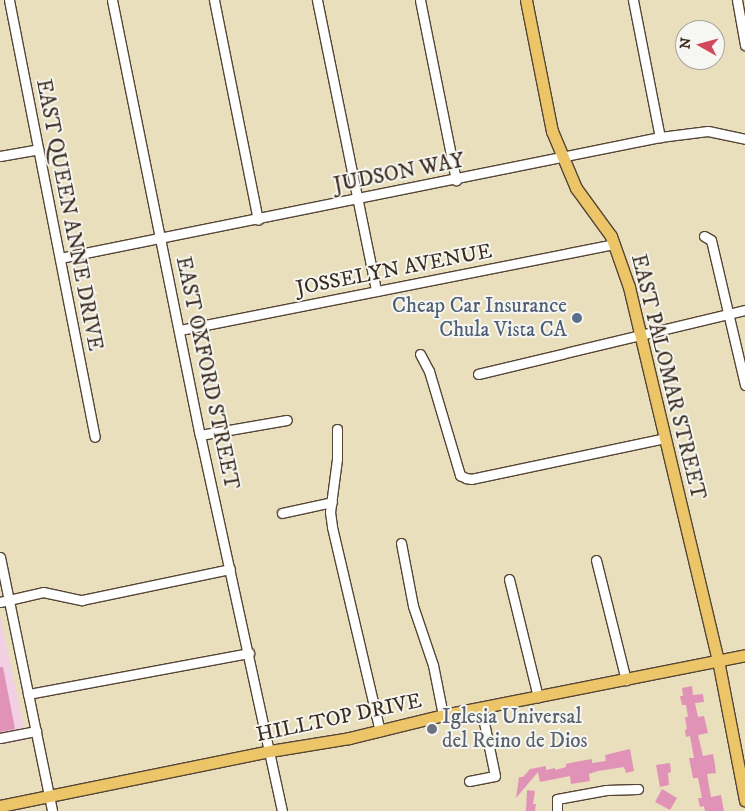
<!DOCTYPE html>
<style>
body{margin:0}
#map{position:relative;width:745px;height:811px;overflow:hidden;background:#e9dfbc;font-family:"IM FELL DW Pica",serif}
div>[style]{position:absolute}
.built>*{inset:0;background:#f1d0e3}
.building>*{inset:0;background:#e193b7}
.roads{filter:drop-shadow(1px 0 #554536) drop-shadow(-1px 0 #554536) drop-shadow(0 1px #554536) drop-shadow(0 -1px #554536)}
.minor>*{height:9px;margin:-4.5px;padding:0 4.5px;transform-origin:4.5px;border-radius:4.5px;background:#fff}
.major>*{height:11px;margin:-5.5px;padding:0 5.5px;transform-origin:5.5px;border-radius:5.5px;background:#edc569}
.dots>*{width:14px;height:14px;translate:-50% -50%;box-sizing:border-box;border:2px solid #f6f6f2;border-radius:50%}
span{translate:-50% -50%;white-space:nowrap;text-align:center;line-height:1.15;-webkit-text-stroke:4px #f6f6f2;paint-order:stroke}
.street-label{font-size:21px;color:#3b2a1e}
.service-label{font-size:21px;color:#4e5e75}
.right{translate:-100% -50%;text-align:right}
.worship-label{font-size:21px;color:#5b616d}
.left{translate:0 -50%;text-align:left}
.north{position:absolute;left:675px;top:20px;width:50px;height:50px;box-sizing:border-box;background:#f6f6f2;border:1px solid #aba49d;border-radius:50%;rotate:277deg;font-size:14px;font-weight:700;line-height:20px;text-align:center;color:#3b2a1e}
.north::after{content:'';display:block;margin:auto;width:18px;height:22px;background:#d1495b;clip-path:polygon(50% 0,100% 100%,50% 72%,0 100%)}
</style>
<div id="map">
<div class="built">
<div style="clip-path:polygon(0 616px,27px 740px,0 745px)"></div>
</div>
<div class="building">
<div style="clip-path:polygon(0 667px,3px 667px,15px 729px,0 732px)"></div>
<div style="clip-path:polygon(692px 686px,693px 695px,703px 694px,704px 702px,695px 703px,698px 717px,704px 716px,708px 733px,698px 735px,703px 756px,713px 754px,715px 765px,716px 773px,707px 774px,711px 797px,721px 795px,724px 811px,705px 811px,704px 806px,700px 807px,698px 798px,702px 798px,698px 778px,693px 778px,689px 758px,694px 758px,690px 736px,686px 737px,685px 730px,687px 729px,685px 717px,688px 717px,686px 705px,682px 705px,680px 696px,683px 696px,682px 688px)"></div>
<div style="clip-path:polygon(630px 749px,634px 771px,626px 773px,624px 767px,598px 771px,589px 774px,590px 781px,571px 784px,570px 776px,540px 782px,538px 772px,516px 798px,519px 777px,523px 777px,530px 769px,546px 766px,546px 770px,555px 768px,555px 770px,566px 767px,566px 764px,575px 762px,592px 759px,592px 763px,606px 761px,605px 755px)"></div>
<div style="clip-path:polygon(670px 763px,671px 772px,668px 773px,669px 785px,660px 787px,656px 765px)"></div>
<div style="clip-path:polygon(662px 789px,677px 798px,670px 810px,655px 802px)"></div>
<div style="clip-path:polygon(527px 790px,535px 791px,533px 804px,536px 804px,535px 811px,526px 811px)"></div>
</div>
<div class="roads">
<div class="minor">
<div style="left:9px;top:0;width:445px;rotate:78.9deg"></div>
<div style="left:112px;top:0;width:444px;rotate:78.6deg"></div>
<div style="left:200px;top:435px;width:385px;rotate:77.7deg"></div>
<div style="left:214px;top:0;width:224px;rotate:78.7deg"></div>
<div style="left:317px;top:0;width:297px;rotate:78.5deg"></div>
<div style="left:420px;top:0;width:184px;rotate:78.7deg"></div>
<div style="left:633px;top:0;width:140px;rotate:78.9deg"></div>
<div style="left:737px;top:0;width:46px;rotate:79.9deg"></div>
<div style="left:0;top:156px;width:39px;rotate:-10deg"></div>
<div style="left:704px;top:236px;width:8px;rotate:30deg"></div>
<div style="left:711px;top:240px;width:149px;rotate:76.8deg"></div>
<div style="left:60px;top:258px;width:612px;rotate:-11.4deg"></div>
<div style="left:660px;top:137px;width:48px;rotate:-7.1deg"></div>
<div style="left:708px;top:131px;width:38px;rotate:12deg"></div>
<div style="left:180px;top:330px;width:442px;rotate:-11.2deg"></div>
<div style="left:420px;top:354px;width:19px;rotate:62deg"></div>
<div style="left:429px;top:371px;width:109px;rotate:73.4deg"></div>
<div style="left:460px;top:475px;width:7px;rotate:27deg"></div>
<div style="left:466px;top:478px;width:5px;rotate:11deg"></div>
<div style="left:471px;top:479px;width:198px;rotate:-11.9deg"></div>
<div style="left:478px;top:374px;width:275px;rotate:-13.5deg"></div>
<div style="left:337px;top:429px;width:30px;rotate:90deg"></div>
<div style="left:337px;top:459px;width:53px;rotate:97.5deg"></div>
<div style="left:330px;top:512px;width:15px;rotate:82deg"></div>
<div style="left:332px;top:527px;width:210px;rotate:76.8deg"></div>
<div style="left:200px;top:435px;width:88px;rotate:-9.8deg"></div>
<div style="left:282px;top:513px;width:51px;rotate:-12.4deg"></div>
<div style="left:401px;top:543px;width:64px;rotate:79.2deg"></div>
<div style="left:413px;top:606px;width:62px;rotate:71.3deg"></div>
<div style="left:433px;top:665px;width:51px;rotate:78.7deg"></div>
<div style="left:0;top:557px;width:259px;rotate:78.4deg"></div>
<div style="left:596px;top:560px;width:124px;rotate:76deg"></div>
<div style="left:509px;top:579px;width:122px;rotate:76.2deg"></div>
<div style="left:0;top:602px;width:44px;rotate:-13.1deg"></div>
<div style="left:43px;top:592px;width:40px;rotate:12deg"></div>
<div style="left:82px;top:600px;width:151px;rotate:-11.8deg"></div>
<div style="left:28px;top:694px;width:225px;rotate:-10.5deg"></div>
<div style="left:0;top:738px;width:37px;rotate:-11deg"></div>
<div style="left:469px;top:781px;width:26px;rotate:-11deg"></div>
<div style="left:495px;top:776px;width:69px;rotate:-101.6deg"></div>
<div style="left:557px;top:811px;width:12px;rotate:-90deg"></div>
<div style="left:557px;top:799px;width:50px;rotate:-10.4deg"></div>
<div style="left:606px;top:790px;width:32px;rotate:-2deg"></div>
</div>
<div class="major">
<div style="left:526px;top:0;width:134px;rotate:78.8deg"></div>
<div style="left:552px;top:131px;width:62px;rotate:67.2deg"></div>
<div style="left:576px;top:188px;width:59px;rotate:53.9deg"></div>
<div style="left:611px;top:236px;width:54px;rotate:70.6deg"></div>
<div style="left:629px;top:287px;width:383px;rotate:76.6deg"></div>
<div style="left:718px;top:660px;width:143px;rotate:79.1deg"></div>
<div style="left:0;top:806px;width:276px;rotate:-11.5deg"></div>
<div style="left:270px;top:751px;width:80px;rotate:-9.3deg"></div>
<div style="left:349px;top:738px;width:97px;rotate:-13.7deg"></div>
<div style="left:443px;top:715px;width:308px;rotate:-11.2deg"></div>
</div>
</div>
<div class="dots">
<div style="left:577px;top:318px;background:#5c6f8a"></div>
<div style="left:432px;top:729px;background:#6b7280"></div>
</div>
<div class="street-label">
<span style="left:399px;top:173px;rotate:-11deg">JUDSON WAY</span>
<span style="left:69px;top:215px;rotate:79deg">EAST QUEEN ANNE DRIVE</span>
<span style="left:394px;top:270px;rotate:-11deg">JOSSELYN AVENUE</span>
<span style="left:207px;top:373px;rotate:78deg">EAST OXFORD STREET</span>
<span style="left:668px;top:377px;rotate:76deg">EAST PALOMAR STREET</span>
<span style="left:339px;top:718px;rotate:-12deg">HILLTOP DRIVE</span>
</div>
<div class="service-label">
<span class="right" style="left:567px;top:318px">Cheap Car Insurance<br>Chula Vista CA</span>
</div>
<div class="worship-label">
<span class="left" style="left:442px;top:729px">Iglesia Universal<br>del Reino de Dios</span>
</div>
<div class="north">N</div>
</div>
